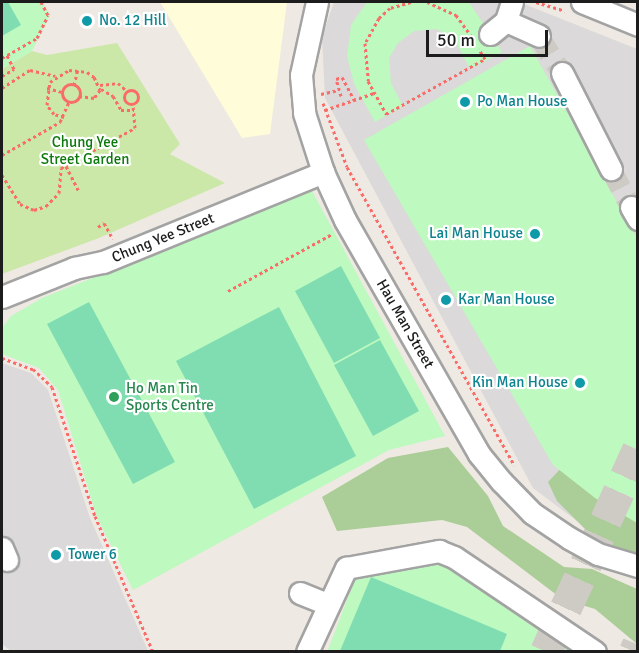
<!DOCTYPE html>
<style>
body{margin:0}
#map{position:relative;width:639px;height:653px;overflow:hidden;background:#eee9e2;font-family:Signika,sans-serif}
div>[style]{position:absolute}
.residential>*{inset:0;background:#dbd9d9}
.education>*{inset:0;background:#fffcda}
.grass>*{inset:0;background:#cce8a8}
.forest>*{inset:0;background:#abcd97}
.park>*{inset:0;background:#bef9bf}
.pitch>*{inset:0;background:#80ddb2}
.parking>*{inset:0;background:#e0e0e0}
.minor-tunnel>*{height:21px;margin-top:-10.5px;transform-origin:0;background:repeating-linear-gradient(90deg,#cecac4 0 21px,transparent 0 31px)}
.highway-tunnel>*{height:32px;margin-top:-16px;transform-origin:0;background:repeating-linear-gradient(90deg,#cecac4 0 32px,transparent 0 48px)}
.path>*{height:3px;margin-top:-1.5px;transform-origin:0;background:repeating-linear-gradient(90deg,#f96c68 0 3px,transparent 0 6px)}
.path>.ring{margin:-1.5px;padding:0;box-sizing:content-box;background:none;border:3px solid #f96c68;border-radius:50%}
.roads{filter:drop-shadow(2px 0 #a3a3a3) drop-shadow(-2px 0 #a3a3a3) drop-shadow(0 2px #a3a3a3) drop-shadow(0 -2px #a3a3a3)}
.minor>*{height:21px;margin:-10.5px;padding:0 10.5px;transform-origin:10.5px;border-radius:10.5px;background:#fff}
.dots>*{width:16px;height:16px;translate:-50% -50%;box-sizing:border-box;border:3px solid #fff;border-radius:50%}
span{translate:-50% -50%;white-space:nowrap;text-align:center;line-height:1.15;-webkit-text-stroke:4.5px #fff;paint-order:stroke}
.culture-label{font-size:15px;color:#0d838f}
.left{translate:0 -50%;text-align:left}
.right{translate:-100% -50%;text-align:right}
.park-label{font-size:15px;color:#0c790d}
.street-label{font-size:15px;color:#1c1c1c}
.leisure-label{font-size:15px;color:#27864d}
.frame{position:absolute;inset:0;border:3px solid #1c1c1c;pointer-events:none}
.scale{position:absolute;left:426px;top:30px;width:122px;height:27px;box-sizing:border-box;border:3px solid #1c1c1c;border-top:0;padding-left:8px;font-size:18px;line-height:21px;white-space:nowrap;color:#1c1c1c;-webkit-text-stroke:4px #fff;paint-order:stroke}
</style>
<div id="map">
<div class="residential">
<div style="clip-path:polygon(334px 2px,519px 2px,637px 49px,637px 547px,581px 524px,533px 488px,325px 98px,322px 37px)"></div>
<div style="clip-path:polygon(2px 363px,31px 373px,48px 390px,90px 518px,148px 651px,11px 651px,2px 644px)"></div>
</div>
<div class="education">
<div style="clip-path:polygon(160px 2px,287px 2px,270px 134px,242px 138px)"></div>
</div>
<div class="grass">
<div style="clip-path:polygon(117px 43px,180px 144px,170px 154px,225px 183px,99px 238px,2px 274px,2px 69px,32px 51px,47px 55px)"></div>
</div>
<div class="forest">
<div style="clip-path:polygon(448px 447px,488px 496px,503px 526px,564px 567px,592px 569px,637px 589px,637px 644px,595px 609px,562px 599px,467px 527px,442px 520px,337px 531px,322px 497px,388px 458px)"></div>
<div style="clip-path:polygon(565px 464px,637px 512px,637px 555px,594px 538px,557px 501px,548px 482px)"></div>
</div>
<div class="park">
<div style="clip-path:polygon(2px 2px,42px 2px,50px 15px,32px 51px,2px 69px)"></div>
<div style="clip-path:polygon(367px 2px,469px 2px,502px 52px,470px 69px,453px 37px,436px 29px,414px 31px,398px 43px,389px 58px,391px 83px,403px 106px,375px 122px,354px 84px,347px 56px,351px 25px)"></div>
<div style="clip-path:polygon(530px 46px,637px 238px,637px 523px,595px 498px,553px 465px,364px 140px)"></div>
<div style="clip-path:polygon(312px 191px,445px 436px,389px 450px,133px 590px,97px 517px,58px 390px,39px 368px,2px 354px,2px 328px,11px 316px,42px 298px)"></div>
<div style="clip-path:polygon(448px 557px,585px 652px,327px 652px,357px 574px)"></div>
</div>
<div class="pitch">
<div style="clip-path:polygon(2px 2px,8px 2px,21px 25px,2px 36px)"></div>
<div style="clip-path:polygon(341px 266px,380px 338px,334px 363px,295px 291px)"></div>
<div style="clip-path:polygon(89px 302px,175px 462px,133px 484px,47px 324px)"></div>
<div style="clip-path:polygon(279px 307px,356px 456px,254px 509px,176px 361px)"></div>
<div style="clip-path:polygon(380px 340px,419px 411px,373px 436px,334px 365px)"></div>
<div style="clip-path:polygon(371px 577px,507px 634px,500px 651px,340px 651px)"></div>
</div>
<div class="parking">
<div style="clip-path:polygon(284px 175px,286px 182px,108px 253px,106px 247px)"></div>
</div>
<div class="minor-tunnel">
<div style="left:539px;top:36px;width:44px;rotate:58.1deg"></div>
<div style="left:611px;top:169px;width:43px;rotate:62.2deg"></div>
</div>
<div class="highway-tunnel">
<div style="left:546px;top:652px;width:222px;rotate:-65.5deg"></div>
<div style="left:635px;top:652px;width:8px;rotate:-67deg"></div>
</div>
<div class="path">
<div style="left:411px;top:2px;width:22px;rotate:164deg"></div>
<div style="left:390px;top:8px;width:15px;rotate:138deg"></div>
<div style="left:379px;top:18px;width:29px;rotate:119deg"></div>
<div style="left:365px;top:43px;width:38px;rotate:85deg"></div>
<div style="left:368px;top:81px;width:38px;rotate:61deg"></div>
<div style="left:386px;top:114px;width:113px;rotate:-29.1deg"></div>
<div style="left:485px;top:59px;width:12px;rotate:-121deg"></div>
<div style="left:427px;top:2px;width:32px;rotate:24deg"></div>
<div style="left:456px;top:15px;width:26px;rotate:54deg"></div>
<div style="left:536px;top:2px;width:30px;rotate:17deg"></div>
<div style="left:2px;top:58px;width:40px;rotate:-29.7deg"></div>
<div style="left:37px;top:38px;width:25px;rotate:-64deg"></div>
<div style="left:48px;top:15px;width:15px;rotate:-118deg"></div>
<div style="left:2px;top:76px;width:14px;rotate:-30deg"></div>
<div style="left:14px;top:69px;width:16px;rotate:-117deg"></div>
<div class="ring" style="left:62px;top:84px;width:15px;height:15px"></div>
<div style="left:74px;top:85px;width:16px;rotate:-76deg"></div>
<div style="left:100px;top:85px;width:18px;rotate:-6deg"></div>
<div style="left:118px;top:83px;width:12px;rotate:42deg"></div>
<div style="left:2px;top:88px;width:33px;rotate:-33deg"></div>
<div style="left:30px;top:70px;width:26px;rotate:13deg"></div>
<div style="left:47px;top:88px;width:16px;rotate:15deg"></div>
<div style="left:101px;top:89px;width:14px;rotate:30deg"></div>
<div style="left:113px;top:96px;width:16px;rotate:60deg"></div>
<div style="left:121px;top:110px;width:13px"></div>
<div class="ring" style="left:124px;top:90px;width:11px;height:11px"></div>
<div style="left:321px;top:94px;width:18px;rotate:-13deg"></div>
<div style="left:341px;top:96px;width:18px;rotate:-106deg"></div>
<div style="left:336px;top:79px;width:6px;rotate:-18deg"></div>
<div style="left:342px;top:77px;width:27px;rotate:62deg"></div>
<div style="left:323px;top:103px;width:68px;rotate:69.4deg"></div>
<div style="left:347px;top:167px;width:342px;rotate:60.7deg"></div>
<div style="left:325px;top:110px;width:52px;rotate:-19.1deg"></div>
<div style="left:64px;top:117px;width:10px;rotate:-163deg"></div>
<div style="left:54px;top:114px;width:11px;rotate:-128deg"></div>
<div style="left:47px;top:105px;width:23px;rotate:-83deg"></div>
<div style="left:50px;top:82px;width:22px;rotate:-32deg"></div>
<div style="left:69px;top:70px;width:18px;rotate:6deg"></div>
<div style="left:87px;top:72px;width:9px;rotate:36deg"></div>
<div style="left:94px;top:77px;width:14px;rotate:65deg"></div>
<div style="left:100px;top:90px;width:10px;rotate:127deg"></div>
<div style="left:94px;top:98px;width:15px;rotate:-172deg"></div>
<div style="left:2px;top:155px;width:67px;rotate:-29.6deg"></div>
<div style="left:60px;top:122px;width:22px;rotate:-66deg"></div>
<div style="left:66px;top:166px;width:28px;rotate:63deg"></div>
<div style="left:2px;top:175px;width:34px;rotate:58deg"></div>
<div style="left:20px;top:204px;width:15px;rotate:23deg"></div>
<div style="left:34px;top:210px;width:13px;rotate:-18deg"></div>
<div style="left:46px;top:206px;width:18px;rotate:-45deg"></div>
<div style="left:59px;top:193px;width:25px;rotate:-85deg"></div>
<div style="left:61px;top:168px;width:84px;rotate:-28.4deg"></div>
<div style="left:135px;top:128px;width:25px;rotate:-95deg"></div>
<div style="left:98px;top:227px;width:7px;rotate:-34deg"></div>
<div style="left:104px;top:223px;width:18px;rotate:61deg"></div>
<div style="left:228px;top:291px;width:119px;rotate:-28.7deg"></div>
<div style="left:2px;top:358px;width:33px;rotate:20deg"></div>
<div style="left:33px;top:369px;width:26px;rotate:43deg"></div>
<div style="left:52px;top:387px;width:136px;rotate:71.6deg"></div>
<div style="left:95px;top:516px;width:148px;rotate:66.9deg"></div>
</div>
<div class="roads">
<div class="minor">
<div style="left:317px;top:2px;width:75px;rotate:102.4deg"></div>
<div style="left:301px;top:75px;width:38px;rotate:85deg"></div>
<div style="left:304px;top:113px;width:62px;rotate:72.1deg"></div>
<div style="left:323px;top:172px;width:53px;rotate:65.4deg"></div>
<div style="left:345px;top:220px;width:270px;rotate:60.2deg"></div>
<div style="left:479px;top:454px;width:36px;rotate:51deg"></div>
<div style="left:502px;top:482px;width:43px;rotate:45.9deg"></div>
<div style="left:532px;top:513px;width:45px;rotate:34deg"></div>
<div style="left:569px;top:538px;width:33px;rotate:29deg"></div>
<div style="left:598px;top:554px;width:42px;rotate:16.7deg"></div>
<div style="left:512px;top:2px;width:20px;rotate:108deg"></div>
<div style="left:506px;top:21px;width:36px;rotate:24deg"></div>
<div style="left:582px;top:2px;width:61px;rotate:22.3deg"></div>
<div style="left:490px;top:34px;width:21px;rotate:-39deg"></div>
<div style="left:562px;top:73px;width:108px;rotate:63deg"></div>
<div style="left:631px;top:207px;width:14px;rotate:60deg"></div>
<div style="left:2px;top:297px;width:78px;rotate:-21.9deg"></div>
<div style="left:74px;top:268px;width:30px;rotate:-12deg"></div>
<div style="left:103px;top:262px;width:238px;rotate:-22.2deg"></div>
<div style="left:2px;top:548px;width:13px;rotate:67deg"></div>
<div style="left:300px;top:593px;width:29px;rotate:22deg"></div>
<div style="left:307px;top:652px;width:93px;rotate:-65.1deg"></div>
<div style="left:346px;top:568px;width:95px;rotate:-10.4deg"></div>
<div style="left:439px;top:551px;width:16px;rotate:22deg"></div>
<div style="left:454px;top:557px;width:170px;rotate:34deg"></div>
</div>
</div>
<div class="dots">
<div style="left:87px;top:21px;background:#0f9aa8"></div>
<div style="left:465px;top:102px;background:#0f9aa8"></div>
<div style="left:535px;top:234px;background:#0f9aa8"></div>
<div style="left:446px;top:300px;background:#0f9aa8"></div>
<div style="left:580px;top:383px;background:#0f9aa8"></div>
<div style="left:114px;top:397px;background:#2e9e5b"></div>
<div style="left:56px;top:555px;background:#0f9aa8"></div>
</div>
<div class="culture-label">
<span class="left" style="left:99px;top:21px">No. 12 Hill</span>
<span class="left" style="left:477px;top:102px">Po Man House</span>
<span class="right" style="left:523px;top:234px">Lai Man House</span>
<span class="left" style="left:458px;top:300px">Kar Man House</span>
<span class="right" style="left:568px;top:383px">Kin Man House</span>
<span class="left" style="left:68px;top:555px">Tower 6</span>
</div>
<div class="park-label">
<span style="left:85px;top:151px">Chung Yee<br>Street Garden</span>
</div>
<div class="street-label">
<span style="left:163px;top:238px;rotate:-22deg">Chung Yee Street</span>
<span style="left:405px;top:324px;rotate:60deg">Hau Man Street</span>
</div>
<div class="leisure-label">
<span class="left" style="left:126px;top:397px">Ho Man Tin<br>Sports Centre</span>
</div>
<div class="frame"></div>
<div class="scale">50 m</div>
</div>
